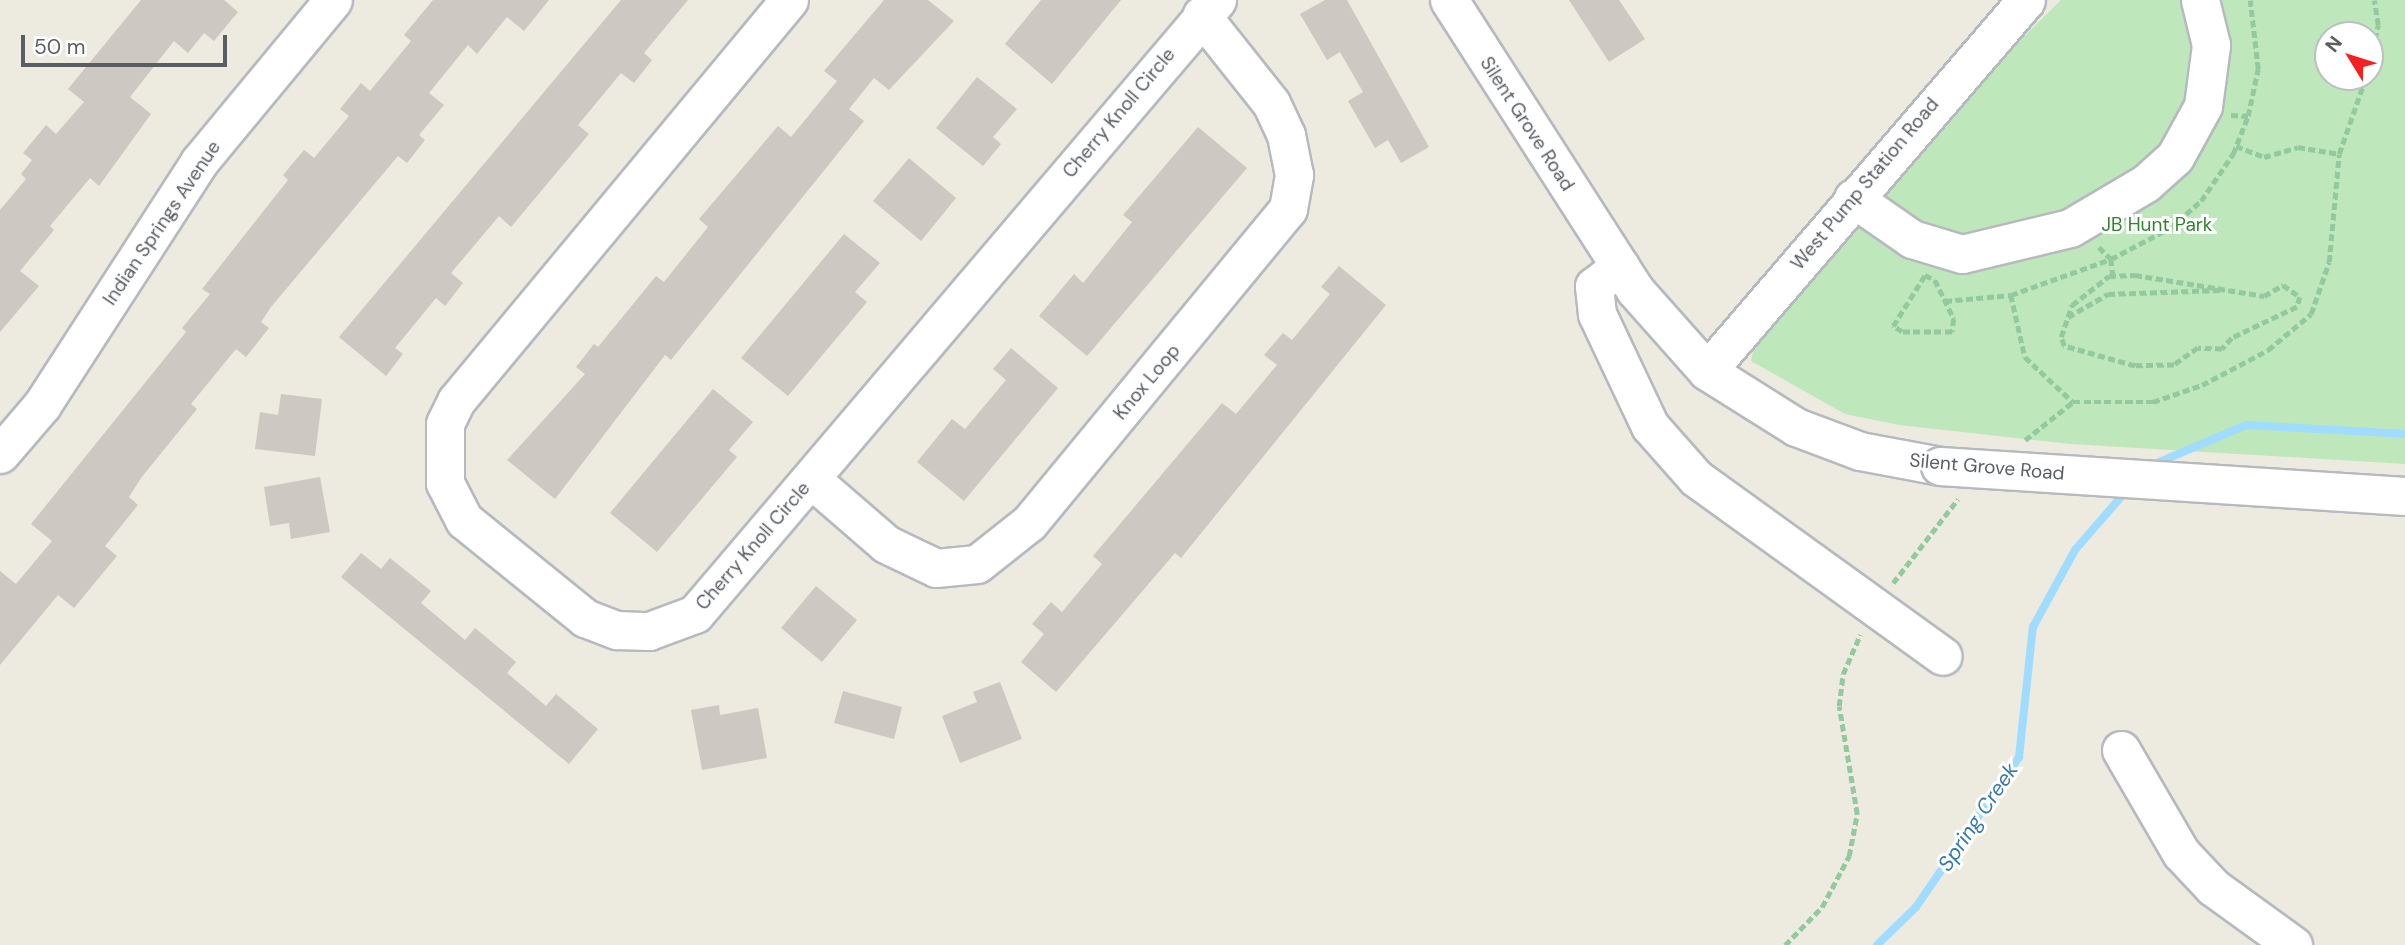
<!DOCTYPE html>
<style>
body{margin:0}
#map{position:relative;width:2405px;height:945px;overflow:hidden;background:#edeae0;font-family:"DM Sans",sans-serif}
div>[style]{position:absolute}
.green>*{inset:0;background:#bee7bb}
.stream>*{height:8px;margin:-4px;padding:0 4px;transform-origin:4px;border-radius:4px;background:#9fdcff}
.building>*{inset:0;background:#cdc8c2}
.path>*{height:4.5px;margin-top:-2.25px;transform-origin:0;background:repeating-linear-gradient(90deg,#93c99e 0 7px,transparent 0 10.5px)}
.roads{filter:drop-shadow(2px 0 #b6babe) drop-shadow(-2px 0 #b6babe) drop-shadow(0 2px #b6babe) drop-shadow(0 -2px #b6babe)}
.minor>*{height:37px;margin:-18.5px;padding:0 18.5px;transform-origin:18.5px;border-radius:18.5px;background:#fff}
.bridges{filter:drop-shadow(2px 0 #b6babe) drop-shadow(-2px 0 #b6babe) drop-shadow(0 2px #b6babe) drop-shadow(0 -2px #b6babe)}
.minor-bridge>*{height:37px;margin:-18.5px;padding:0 18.5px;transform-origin:18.5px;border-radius:18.5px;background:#fff}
span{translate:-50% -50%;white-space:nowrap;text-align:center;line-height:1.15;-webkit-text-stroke:6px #fff;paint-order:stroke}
.street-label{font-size:19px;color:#595e63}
.park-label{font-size:19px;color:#31842e}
.water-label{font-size:21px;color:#3579ad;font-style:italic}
.north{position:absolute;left:2314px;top:21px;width:70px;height:70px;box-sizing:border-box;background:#fff;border:2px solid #bdbfc1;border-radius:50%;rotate:308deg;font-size:19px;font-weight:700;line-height:28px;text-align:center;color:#595e63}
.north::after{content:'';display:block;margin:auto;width:24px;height:32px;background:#f32121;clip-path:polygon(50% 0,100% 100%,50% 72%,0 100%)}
.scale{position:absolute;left:21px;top:35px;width:206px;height:32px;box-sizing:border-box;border:4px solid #595e63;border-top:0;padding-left:9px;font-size:21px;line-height:24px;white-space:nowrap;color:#595e63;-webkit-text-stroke:5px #fff;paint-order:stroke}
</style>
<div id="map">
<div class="green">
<div style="clip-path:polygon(evenodd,2061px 0,2405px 0,2405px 464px,2071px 444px,1899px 425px,1845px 414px,1751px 361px,1759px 322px,1854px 204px,2061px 0,2328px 35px,2370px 35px,2370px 77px,2328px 77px,2328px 35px)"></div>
</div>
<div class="stream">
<div style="left:2150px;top:466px;width:104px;rotate:-23.1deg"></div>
<div style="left:2246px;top:425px;width:159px;rotate:3.2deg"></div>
<div style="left:1877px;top:945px;width:54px;rotate:-44.3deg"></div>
<div style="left:1916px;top:907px;width:182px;rotate:-55.5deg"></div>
<div style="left:2019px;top:757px;width:131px;rotate:-83.9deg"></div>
<div style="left:2033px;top:627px;width:88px;rotate:-61.4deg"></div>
<div style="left:2075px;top:550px;width:79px;rotate:-49.1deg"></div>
</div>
<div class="building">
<div style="clip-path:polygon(141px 0,224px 0,238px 12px,214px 41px,204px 33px,188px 53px,174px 41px,130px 97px,151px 114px,99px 186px,90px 178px,50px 226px,54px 230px,20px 271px,39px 286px,0 332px,0 210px,26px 179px,21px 174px,32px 160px,23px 153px,46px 125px,56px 134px,84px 102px,68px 89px)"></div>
<div style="clip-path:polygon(433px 0,549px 0,524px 31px,507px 17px,477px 54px,468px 45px,429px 93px,444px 105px,419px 135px,425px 140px,407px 163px,398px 156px,271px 307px,261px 322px,269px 328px,246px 357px,236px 349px,191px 404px,197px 409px,141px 478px,129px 497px,138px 505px,105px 546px,117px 556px,74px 608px,58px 595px,0 665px,0 571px,16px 584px,52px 541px,31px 524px,186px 332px,182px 328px,210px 294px,202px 289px,288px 180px,283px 175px,304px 150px,314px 158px,349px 116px,340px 109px,361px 83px,370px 91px,411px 41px,404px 35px)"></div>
<div style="clip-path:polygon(621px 0,688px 0,644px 53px,652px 60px,634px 83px,621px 73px,578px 125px,589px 134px,511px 227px,499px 216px,451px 273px,463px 283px,445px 306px,436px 298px,395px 348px,403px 354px,386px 376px,339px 337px)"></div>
<div style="clip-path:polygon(884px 0,928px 0,954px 21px,889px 90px,874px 78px,849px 109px,864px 121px,671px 360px,665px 355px,555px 499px,507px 460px,585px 374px,576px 367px,594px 344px,598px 347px,656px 276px,664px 282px,708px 227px,699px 219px,778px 126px,791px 137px,837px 81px,824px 71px)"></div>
<div style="clip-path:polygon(1041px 0,1121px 0,1052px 84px,1005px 44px)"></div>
<div style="clip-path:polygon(1325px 0,1347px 0,1429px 147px,1401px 163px,1388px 140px,1375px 148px,1348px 101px,1363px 92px,1340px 52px,1327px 60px,1300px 14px)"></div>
<div style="clip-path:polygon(1569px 0,1619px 0,1645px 39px,1609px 62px)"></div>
<div style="clip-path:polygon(977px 77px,1017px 109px,993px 137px,1001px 144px,983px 166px,936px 128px)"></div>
<div style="clip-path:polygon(1198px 127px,1247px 168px,1087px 356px,1039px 316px,1074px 274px,1083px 283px,1132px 222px,1123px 215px)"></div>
<div style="clip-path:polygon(909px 158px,956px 198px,921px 241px,873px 201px)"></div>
<div style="clip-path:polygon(844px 234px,880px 263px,855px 292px,867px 302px,788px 396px,741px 358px)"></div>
<div style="clip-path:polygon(1339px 266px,1386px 305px,1181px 558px,1175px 553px,1056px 692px,1021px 662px,1044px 634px,1032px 624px,1051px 602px,1062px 612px,1102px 564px,1093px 556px,1222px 403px,1236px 414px,1277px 365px,1264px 355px,1283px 333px,1292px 340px,1330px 294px,1321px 287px)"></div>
<div style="clip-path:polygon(1011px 348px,1058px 388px,964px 501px,917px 462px,952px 419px,965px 429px,1006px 380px,993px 369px)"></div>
<div style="clip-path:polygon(713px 389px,753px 422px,729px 450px,737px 457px,657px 552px,610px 513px)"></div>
<div style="clip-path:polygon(281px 394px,322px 399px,315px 456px,255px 449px,260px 412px,278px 415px)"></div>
<div style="clip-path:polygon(320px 477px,330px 532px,291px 539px,289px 523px,270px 526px,264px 487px)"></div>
<div style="clip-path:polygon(361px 553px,381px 569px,390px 558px,431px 591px,421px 603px,465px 640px,475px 628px,516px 662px,507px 673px,546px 706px,556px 694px,598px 729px,569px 764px,341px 577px)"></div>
<div style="clip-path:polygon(816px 586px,857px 620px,822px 662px,781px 628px)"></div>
<div style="clip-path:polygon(1000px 682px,1022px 739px,960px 763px,942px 716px,977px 702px,973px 692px)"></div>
<div style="clip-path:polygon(843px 691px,902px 707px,894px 739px,834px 723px)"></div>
<div style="clip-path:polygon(719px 705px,720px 715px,758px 708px,767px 758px,702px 770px,691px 710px)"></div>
</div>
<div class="path">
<div style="left:2370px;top:60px;width:36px;rotate:-77deg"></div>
<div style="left:2378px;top:25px;width:25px;rotate:-99deg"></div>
<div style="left:2231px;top:115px;width:17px;rotate:3deg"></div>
<div style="left:2236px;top:146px;width:30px;rotate:21deg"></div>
<div style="left:2264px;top:157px;width:35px;rotate:-16deg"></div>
<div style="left:2298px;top:147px;width:42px;rotate:9.7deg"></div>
<div style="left:2099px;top:247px;width:17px;rotate:45deg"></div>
<div style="left:2111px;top:259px;width:17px;rotate:83deg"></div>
<div style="left:1925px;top:275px;width:11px;rotate:27deg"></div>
<div style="left:1935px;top:280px;width:43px;rotate:64deg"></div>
<div style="left:1954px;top:319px;width:13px;rotate:99deg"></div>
<div style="left:1952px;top:332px;width:50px;rotate:180deg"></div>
<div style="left:1902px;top:332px;width:11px;rotate:-146deg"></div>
<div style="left:1893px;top:326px;width:60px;rotate:-57.9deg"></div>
<div style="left:2135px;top:275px;width:131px;rotate:9.2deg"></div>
<div style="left:2264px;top:296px;width:22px;rotate:-30deg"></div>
<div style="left:2283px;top:285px;width:21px;rotate:35deg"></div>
<div style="left:2300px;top:297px;width:10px;rotate:107deg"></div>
<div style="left:2297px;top:307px;width:72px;rotate:154.5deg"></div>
<div style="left:2232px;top:338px;width:15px;rotate:132deg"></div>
<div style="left:2222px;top:349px;width:24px;rotate:-178deg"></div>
<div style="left:2198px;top:348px;width:29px;rotate:145deg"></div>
<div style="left:2174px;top:365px;width:39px;rotate:179deg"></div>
<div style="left:2135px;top:366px;width:74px;rotate:-164.3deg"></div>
<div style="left:2064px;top:346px;width:9px;rotate:-108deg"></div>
<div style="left:2061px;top:337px;width:34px;rotate:-71deg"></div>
<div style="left:2072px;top:305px;width:47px;rotate:-38.1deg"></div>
<div style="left:2109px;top:276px;width:26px;rotate:-2deg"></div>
<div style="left:2011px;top:295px;width:64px;rotate:77.3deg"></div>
<div style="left:2025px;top:357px;width:66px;rotate:43.2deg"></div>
<div style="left:1945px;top:301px;width:66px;rotate:-5.2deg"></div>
<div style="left:2011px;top:295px;width:106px;rotate:-19.8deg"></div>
<div style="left:2111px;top:259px;width:67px;rotate:-27.7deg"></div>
<div style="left:2170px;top:228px;width:41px;rotate:-41.1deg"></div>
<div style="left:2201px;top:201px;width:57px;rotate:-55.8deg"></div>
<div style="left:2233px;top:154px;width:41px;rotate:-68.5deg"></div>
<div style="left:2248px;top:116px;width:48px;rotate:-78deg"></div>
<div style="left:2258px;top:69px;width:69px;rotate:-96.6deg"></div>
<div style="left:2068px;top:317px;width:46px;rotate:-29.9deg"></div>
<div style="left:2108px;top:294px;width:112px;rotate:-2deg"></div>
<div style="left:2025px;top:440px;width:61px;rotate:-38.4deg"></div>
<div style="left:2073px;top:402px;width:80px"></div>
<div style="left:2153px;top:402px;width:52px;rotate:-19.1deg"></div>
<div style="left:2202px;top:385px;width:75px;rotate:-27.9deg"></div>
<div style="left:2268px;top:350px;width:56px;rotate:-39.9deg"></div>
<div style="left:2311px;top:314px;width:55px;rotate:-70.9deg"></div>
<div style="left:2329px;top:262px;width:108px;rotate:-84.7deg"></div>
<div style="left:2339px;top:154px;width:82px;rotate:-70.7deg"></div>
<div style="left:1893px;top:583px;width:106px;rotate:-52.3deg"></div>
<div style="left:1785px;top:945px;width:53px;rotate:-45.8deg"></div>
<div style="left:1822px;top:907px;width:58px;rotate:-62.1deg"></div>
<div style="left:1849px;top:856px;width:43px;rotate:-79.2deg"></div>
<div style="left:1857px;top:814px;width:109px;rotate:-99.5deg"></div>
<div style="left:1839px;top:706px;width:32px;rotate:-83deg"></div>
<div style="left:1843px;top:674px;width:43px;rotate:-66.4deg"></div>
</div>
<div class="roads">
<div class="minor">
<div style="left:789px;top:0;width:521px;rotate:129.71deg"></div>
<div style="left:456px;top:401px;width:25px;rotate:116deg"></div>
<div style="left:445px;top:424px;width:59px;rotate:90deg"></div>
<div style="left:445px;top:483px;width:42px;rotate:62.8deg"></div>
<div style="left:464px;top:520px;width:156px;rotate:39deg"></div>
<div style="left:585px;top:618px;width:34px;rotate:21deg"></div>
<div style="left:617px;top:630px;width:32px;rotate:2deg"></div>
<div style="left:649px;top:631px;width:49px;rotate:-20.3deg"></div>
<div style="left:695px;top:614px;width:806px;rotate:-49.63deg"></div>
<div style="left:1449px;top:0;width:345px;rotate:57.3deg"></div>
<div style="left:1635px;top:290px;width:108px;rotate:48.4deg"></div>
<div style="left:1707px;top:371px;width:105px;rotate:32.2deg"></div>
<div style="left:1796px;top:427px;width:68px;rotate:20.6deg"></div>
<div style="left:1860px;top:451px;width:81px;rotate:10.6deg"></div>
<div style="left:1853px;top:198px;width:72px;rotate:34.8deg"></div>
<div style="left:1912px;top:239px;width:52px;rotate:16.7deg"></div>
<div style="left:1962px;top:254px;width:111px;rotate:-13.5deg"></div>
<div style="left:2070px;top:228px;width:88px;rotate:-30.6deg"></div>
<div style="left:2146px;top:183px;width:39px;rotate:-42deg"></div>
<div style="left:2175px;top:157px;width:58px;rotate:-61.2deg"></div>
<div style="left:2203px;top:106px;width:62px;rotate:-82.5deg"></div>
<div style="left:2211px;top:45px;width:46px;rotate:-103.7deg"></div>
<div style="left:1620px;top:266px;width:33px;rotate:142deg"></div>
<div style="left:1594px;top:286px;width:28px;rotate:84deg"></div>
<div style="left:1597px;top:314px;width:124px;rotate:64.7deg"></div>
<div style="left:1650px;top:426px;width:69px;rotate:48.5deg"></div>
<div style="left:1696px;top:478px;width:304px;rotate:35.8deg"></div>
<div style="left:1707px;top:371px;width:489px;rotate:-49.3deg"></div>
<div style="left:0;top:454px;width:65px;rotate:-49.4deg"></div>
<div style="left:42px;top:405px;width:289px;rotate:-57.1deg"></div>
<div style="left:199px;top:162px;width:210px;rotate:-50.4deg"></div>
<div style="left:811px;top:479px;width:99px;rotate:40.9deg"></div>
<div style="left:886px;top:544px;width:55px;rotate:25.6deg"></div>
<div style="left:936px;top:568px;width:41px;rotate:-5.6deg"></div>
<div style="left:977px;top:564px;width:66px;rotate:-38.3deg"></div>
<div style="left:1029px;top:523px;width:407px;rotate:-50.5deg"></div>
<div style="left:1288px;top:209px;width:35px;rotate:-80deg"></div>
<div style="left:1294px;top:175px;width:41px;rotate:-101.3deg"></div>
<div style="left:1286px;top:135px;width:35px;rotate:-115deg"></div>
<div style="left:1271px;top:103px;width:112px;rotate:-128.5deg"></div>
<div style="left:2121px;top:750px;width:119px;rotate:59.8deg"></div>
<div style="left:2181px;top:853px;width:47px;rotate:46.7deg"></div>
<div style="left:2213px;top:887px;width:99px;rotate:35.9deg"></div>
</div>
</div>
<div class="bridges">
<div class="minor-bridge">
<div style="left:1940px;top:466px;width:466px;rotate:3.7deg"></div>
</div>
</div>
<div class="street-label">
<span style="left:1119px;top:113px;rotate:-50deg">Cherry Knoll Circle</span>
<span style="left:1527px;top:124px;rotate:57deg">Silent Grove Road</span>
<span style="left:1865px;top:184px;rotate:-50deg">West Pump Station Road</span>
<span style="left:162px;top:223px;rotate:-56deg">Indian Springs Avenue</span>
<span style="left:1147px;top:382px;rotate:-50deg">Knox Loop</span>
<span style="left:1987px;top:467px;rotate:5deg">Silent Grove Road</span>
<span style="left:753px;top:546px;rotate:-49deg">Cherry Knoll Circle</span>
</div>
<div class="park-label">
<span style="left:2157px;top:225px">JB Hunt Park</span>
</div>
<div class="water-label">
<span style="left:1978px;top:817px;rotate:-56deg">Spring Creek</span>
</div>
<div class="north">N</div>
<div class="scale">50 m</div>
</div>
